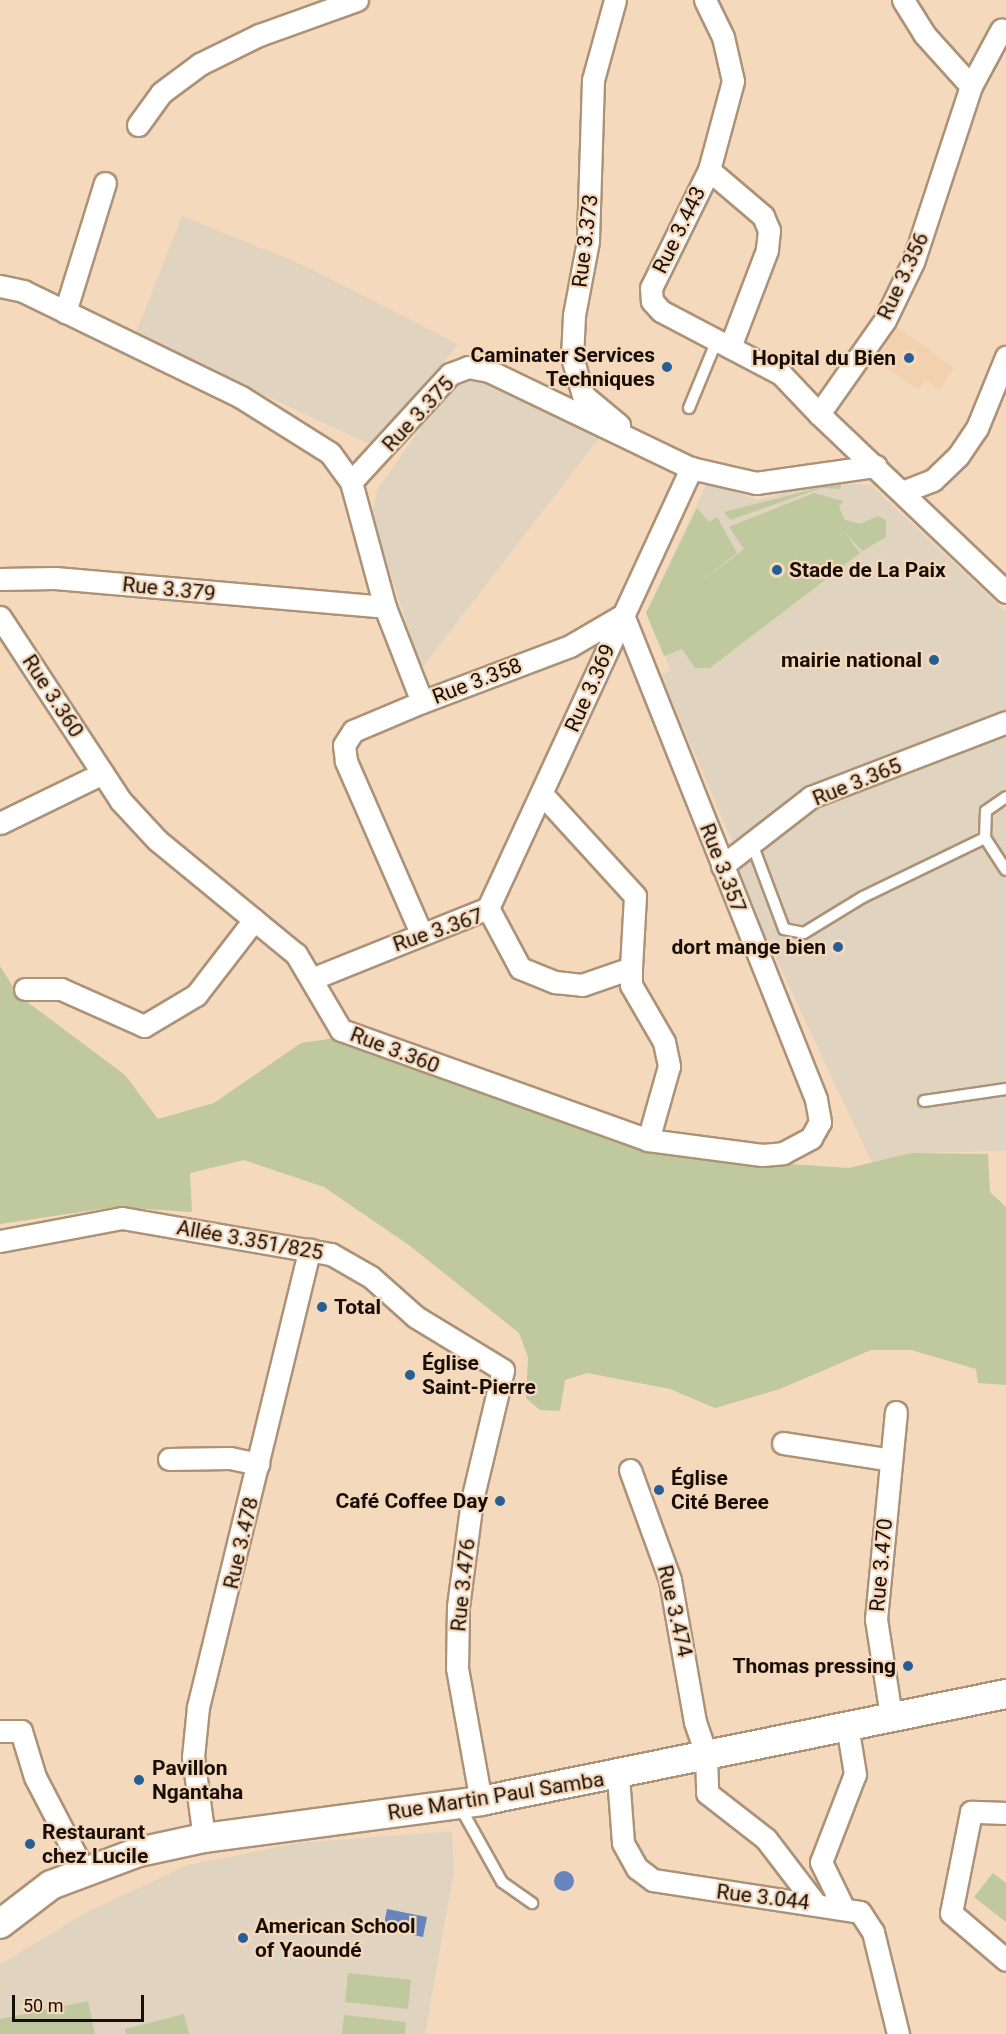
<!DOCTYPE html>
<meta charset="utf-8">
<style>
body{margin:0}
#map{position:relative;width:1006px;height:2034px;overflow:hidden;background:#f5d9bd;font-family:Roboto,sans-serif}
div>[style]{position:absolute}
.built>*{inset:0;background:#f2d1ae}
.education>*{inset:0;background:#e0d3c0}
.green>*{inset:0;background:#bfc99d}
.water>*{inset:0;background:#6785bc}
.round{border-radius:50%}
.roads{filter:drop-shadow(2px 0 #ac9277) drop-shadow(-2px 0 #ac9277) drop-shadow(0 2px #ac9277) drop-shadow(0 -2px #ac9277)}
.lane>*{height:10px;margin:-5px;padding:0 5px;transform-origin:5px;border-radius:5px;background:#fff}
.street>*{height:21px;margin:-10.5px;padding:0 10.5px;transform-origin:10.5px;border-radius:10.5px;background:#fff}
.secondary>*{height:28px;margin:-14px;padding:0 14px;transform-origin:14px;border-radius:14px;background:#fff}
.dots>*{width:16px;height:16px;translate:-50% -50%;box-sizing:border-box;border:3px solid #f5d9bd;border-radius:50%}
span{translate:-50% -50%;white-space:nowrap;text-align:center;line-height:1.15;-webkit-text-stroke:4.5px #f5d9bd;paint-order:stroke}
.street-label{font-size:21px;color:#180e05}
.poi-label{font-size:21px;color:#180e05;font-weight:700}
.right{translate:-100% -50%;text-align:right}
.left{translate:0 -50%;text-align:left}
.scale{position:absolute;left:12px;top:1995px;width:132px;height:27px;box-sizing:border-box;border:3px solid #180e05;border-top:0;padding-left:8px;font-size:18px;line-height:21px;white-space:nowrap;color:#180e05;-webkit-text-stroke:4px #f5d9bd;paint-order:stroke}
</style>
<div id="map">
<div class="built">
<div style="clip-path:polygon(895px 327px,907px 334px,903px 343px,909px 335px,954px 368px,939px 390px,925px 380px,918px 390px,877px 361px)"></div>
</div>
<div class="education">
<div style="clip-path:polygon(182px 216px,303px 265px,458px 344px,386px 437px,367px 443px,135px 335px)"></div>
<div style="clip-path:polygon(468px 376px,484px 378px,600px 437px,421px 669px,372px 515px,377px 490px,451px 385px)"></div>
<div style="clip-path:polygon(708px 481px,757px 500px,824px 482px,871px 485px,1006px 612px,1006px 1151px,911px 1153px,872px 1163px,735px 871px,743px 867px,661px 675px,671px 670px,646px 613px)"></div>
<div style="clip-path:polygon(452px 1831px,454px 1870px,425px 2034px,0 2034px,0 1964px,87px 1912px,188px 1865px,298px 1843px)"></div>
</div>
<div class="green">
<div style="clip-path:polygon(842px 482px,840px 489px,821px 488px,730px 520px,724px 512px)"></div>
<div style="clip-path:polygon(814px 493px,843px 501px,839px 507px,845px 520px,860px 524px,878px 516px,886px 520px,886px 537px,862px 551px,844px 531px,860px 553px,710px 668px,695px 668px,682px 649px,664px 656px,646px 613px,697px 508px,709px 522px,717px 517px,737px 553px,693px 588px,744px 549px,729px 527px)"></div>
<div style="clip-path:polygon(0 966px,18px 995px,125px 1075px,158px 1119px,214px 1103px,301px 1043px,335px 1038px,467px 1081px,774px 1163px,849px 1168px,911px 1153px,988px 1154px,990px 1192px,1006px 1207px,1006px 1385px,978px 1383px,976px 1369px,911px 1350px,871px 1350px,780px 1389px,715px 1408px,670px 1389px,587px 1373px,565px 1380px,560px 1411px,540px 1410px,526px 1398px,528px 1357px,519px 1333px,410px 1246px,324px 1187px,244px 1160px,190px 1173px,192px 1212px,115px 1207px,0 1224px)"></div>
<div style="clip-path:polygon(993px 1873px,1006px 1883px,1006px 1922px,974px 1897px)"></div>
<div style="clip-path:polygon(348px 1973px,411px 1980px,408px 2009px,345px 2002px)"></div>
<div style="clip-path:polygon(88px 2001px,95px 2034px,0 2034px,0 2019px)"></div>
<div style="clip-path:polygon(184px 2014px,189px 2034px,126px 2034px,125px 2029px)"></div>
<div style="clip-path:polygon(344px 2015px,406px 2022px,405px 2034px,342px 2034px)"></div>
</div>
<div class="water">
<div class="round" style="left:554px;top:1871px;width:20px;height:20px"></div>
<div style="clip-path:polygon(387px 1909px,427px 1917px,423px 1937px,383px 1929px)"></div>
</div>
<div class="roads">
<div class="lane">
<div style="left:689px;top:408px;width:74px;rotate:-67.6deg"></div>
<div style="left:985px;top:838px;width:38px;rotate:57deg"></div>
<div style="left:751px;top:841px;width:94px;rotate:69.4deg"></div>
<div style="left:784px;top:929px;width:20px;rotate:11deg"></div>
<div style="left:804px;top:933px;width:69px;rotate:-31.4deg"></div>
<div style="left:863px;top:897px;width:136px;rotate:-25.8deg"></div>
<div style="left:985px;top:838px;width:27px;rotate:-88deg"></div>
<div style="left:986px;top:811px;width:24px;rotate:-35deg"></div>
<div style="left:924px;top:1101px;width:83px;rotate:-8.3deg"></div>
<div style="left:459px;top:1805px;width:88px;rotate:60.8deg"></div>
<div style="left:502px;top:1882px;width:37px;rotate:35deg"></div>
</div>
<div class="street">
<div style="left:615px;top:0;width:83px;rotate:105.4deg"></div>
<div style="left:593px;top:80px;width:161px;rotate:91.8deg"></div>
<div style="left:588px;top:241px;width:75px;rotate:100.7deg"></div>
<div style="left:574px;top:315px;width:42px;rotate:92.7deg"></div>
<div style="left:572px;top:357px;width:40px;rotate:74deg"></div>
<div style="left:583px;top:395px;width:47px;rotate:39.8deg"></div>
<div style="left:705px;top:0;width:41px;rotate:64.1deg"></div>
<div style="left:723px;top:37px;width:45px;rotate:77.2deg"></div>
<div style="left:733px;top:81px;width:92px;rotate:105.1deg"></div>
<div style="left:709px;top:170px;width:131px;rotate:116.2deg"></div>
<div style="left:651px;top:288px;width:13px;rotate:86deg"></div>
<div style="left:652px;top:301px;width:13px;rotate:48deg"></div>
<div style="left:661px;top:311px;width:136px;rotate:27.7deg"></div>
<div style="left:781px;top:374px;width:55px;rotate:46.5deg"></div>
<div style="left:903px;top:0;width:40px;rotate:58deg"></div>
<div style="left:924px;top:34px;width:70px;rotate:47.9deg"></div>
<div style="left:971px;top:86px;width:185px;rotate:108.2deg"></div>
<div style="left:913px;top:262px;width:64px;rotate:115.8deg"></div>
<div style="left:885px;top:320px;width:115px;rotate:125.1deg"></div>
<div style="left:819px;top:414px;width:258px;rotate:43.6deg"></div>
<div style="left:971px;top:86px;width:64px;rotate:-61.8deg"></div>
<div style="left:138px;top:125px;width:39px;rotate:-54deg"></div>
<div style="left:161px;top:93px;width:49px;rotate:-36.6deg"></div>
<div style="left:200px;top:64px;width:66px;rotate:-26.2deg"></div>
<div style="left:259px;top:35px;width:104px;rotate:-19.7deg"></div>
<div style="left:709px;top:170px;width:71px;rotate:40.4deg"></div>
<div style="left:763px;top:216px;width:15px;rotate:67deg"></div>
<div style="left:769px;top:230px;width:20px;rotate:96deg"></div>
<div style="left:767px;top:250px;width:104px;rotate:110.9deg"></div>
<div style="left:0;top:286px;width:24px;rotate:12deg"></div>
<div style="left:23px;top:291px;width:242px;rotate:25.9deg"></div>
<div style="left:241px;top:397px;width:105px;rotate:32.2deg"></div>
<div style="left:330px;top:453px;width:36px;rotate:54deg"></div>
<div style="left:351px;top:482px;width:147px;rotate:-47.5deg"></div>
<div style="left:450px;top:374px;width:19px;rotate:-21deg"></div>
<div style="left:468px;top:367px;width:21px;rotate:11deg"></div>
<div style="left:489px;top:371px;width:224px;rotate:25.7deg"></div>
<div style="left:691px;top:468px;width:67px;rotate:13deg"></div>
<div style="left:756px;top:483px;width:121px;rotate:-8.1deg"></div>
<div style="left:65px;top:312px;width:135px;rotate:-72.8deg"></div>
<div style="left:902px;top:492px;width:33px;rotate:-21deg"></div>
<div style="left:933px;top:480px;width:35px;rotate:-44deg"></div>
<div style="left:958px;top:456px;width:34px;rotate:-56deg"></div>
<div style="left:977px;top:428px;width:77px;rotate:-67.8deg"></div>
<div style="left:0;top:579px;width:55px;rotate:-1deg"></div>
<div style="left:55px;top:578px;width:331px;rotate:5deg"></div>
<div style="left:0;top:617px;width:219px;rotate:56.7deg"></div>
<div style="left:120px;top:800px;width:54px;rotate:47.2deg"></div>
<div style="left:157px;top:840px;width:180px;rotate:39.4deg"></div>
<div style="left:296px;top:954px;width:88px;rotate:59.4deg"></div>
<div style="left:341px;top:1030px;width:326px;rotate:19.7deg"></div>
<div style="left:648px;top:1140px;width:115px;rotate:7.5deg"></div>
<div style="left:762px;top:1155px;width:21px;rotate:-5deg"></div>
<div style="left:783px;top:1153px;width:32px;rotate:-28deg"></div>
<div style="left:811px;top:1138px;width:18px;rotate:-61deg"></div>
<div style="left:820px;top:1122px;width:23px;rotate:-100deg"></div>
<div style="left:816px;top:1099px;width:521px;rotate:-111.74deg"></div>
<div style="left:623px;top:615px;width:61px;rotate:149.7deg"></div>
<div style="left:570px;top:646px;width:158px;rotate:159.3deg"></div>
<div style="left:422px;top:702px;width:102px;rotate:-111.3deg"></div>
<div style="left:385px;top:607px;width:130px;rotate:-105.2deg"></div>
<div style="left:542px;top:794px;width:138px;rotate:47.6deg"></div>
<div style="left:635px;top:896px;width:72px;rotate:93.2deg"></div>
<div style="left:0;top:823px;width:114px;rotate:-25.9deg"></div>
<div style="left:722px;top:866px;width:113px;rotate:-37.8deg"></div>
<div style="left:811px;top:797px;width:209px;rotate:-21deg"></div>
<div style="left:488px;top:908px;width:485px;rotate:-65.2deg"></div>
<div style="left:421px;top:933px;width:188px;rotate:-113.6deg"></div>
<div style="left:346px;top:761px;width:16px;rotate:-97deg"></div>
<div style="left:344px;top:745px;width:17px;rotate:-57deg"></div>
<div style="left:353px;top:731px;width:75px;rotate:-22.8deg"></div>
<div style="left:314px;top:978px;width:188px;rotate:-21.9deg"></div>
<div style="left:488px;top:908px;width:68px;rotate:61.9deg"></div>
<div style="left:520px;top:968px;width:38px;rotate:22deg"></div>
<div style="left:555px;top:982px;width:27px;rotate:6deg"></div>
<div style="left:582px;top:985px;width:52px;rotate:-19.1deg"></div>
<div style="left:631px;top:968px;width:17px;rotate:90deg"></div>
<div style="left:631px;top:985px;width:66px;rotate:59.9deg"></div>
<div style="left:664px;top:1042px;width:25px;rotate:78deg"></div>
<div style="left:669px;top:1066px;width:77px;rotate:105.8deg"></div>
<div style="left:25px;top:989px;width:36px"></div>
<div style="left:61px;top:989px;width:91px;rotate:24deg"></div>
<div style="left:144px;top:1026px;width:61px;rotate:-30.8deg"></div>
<div style="left:196px;top:995px;width:95px;rotate:-52.3deg"></div>
<div style="left:0;top:1241px;width:124px;rotate:-10.7deg"></div>
<div style="left:122px;top:1218px;width:212px;rotate:9.8deg"></div>
<div style="left:331px;top:1254px;width:46px;rotate:29.9deg"></div>
<div style="left:371px;top:1277px;width:60px;rotate:41.6deg"></div>
<div style="left:416px;top:1317px;width:102px;rotate:31.3deg"></div>
<div style="left:503px;top:1370px;width:134px;rotate:103.4deg"></div>
<div style="left:472px;top:1500px;width:108px;rotate:97.5deg"></div>
<div style="left:458px;top:1607px;width:61px;rotate:90.9deg"></div>
<div style="left:457px;top:1668px;width:135px;rotate:79.8deg"></div>
<div style="left:783px;top:1443px;width:109px;rotate:8.9deg"></div>
<div style="left:169px;top:1459px;width:61px;rotate:-0.9deg"></div>
<div style="left:230px;top:1458px;width:29px;rotate:12deg"></div>
<div style="left:630px;top:1470px;width:117px;rotate:70deg"></div>
<div style="left:670px;top:1580px;width:144px;rotate:80deg"></div>
<div style="left:695px;top:1722px;width:36px;rotate:71deg"></div>
<div style="left:891px;top:1716px;width:98px;rotate:-98.8deg"></div>
<div style="left:876px;top:1619px;width:208px;rotate:-84.5deg"></div>
<div style="left:0;top:1731px;width:21px"></div>
<div style="left:21px;top:1731px;width:48px;rotate:73.1deg"></div>
<div style="left:35px;top:1777px;width:106px;rotate:62.5deg"></div>
<div style="left:706px;top:1757px;width:36px;rotate:88deg"></div>
<div style="left:707px;top:1793px;width:75px;rotate:37.9deg"></div>
<div style="left:766px;top:1839px;width:81px;rotate:52.6deg"></div>
<div style="left:618px;top:1776px;width:67px;rotate:85.7deg"></div>
<div style="left:623px;top:1843px;width:29px;rotate:61deg"></div>
<div style="left:637px;top:1868px;width:20px;rotate:37deg"></div>
<div style="left:653px;top:1880px;width:209px;rotate:8.8deg"></div>
<div style="left:860px;top:1912px;width:24px;rotate:57deg"></div>
<div style="left:873px;top:1932px;width:105px;rotate:76.2deg"></div>
<div style="left:1006px;top:1813px;width:35px;rotate:-178deg"></div>
<div style="left:971px;top:1812px;width:103px;rotate:101.2deg"></div>
<div style="left:951px;top:1913px;width:72px;rotate:40.5deg"></div>
<div style="left:204px;top:1838px;width:82px;rotate:-97.7deg"></div>
<div style="left:193px;top:1757px;width:50px;rotate:-84.3deg"></div>
<div style="left:198px;top:1707px;width:471px;rotate:-76.3deg"></div>
<div style="left:843px;top:1907px;width:50px;rotate:-116.1deg"></div>
<div style="left:821px;top:1862px;width:94px;rotate:-68.9deg"></div>
<div style="left:855px;top:1774px;width:50px;rotate:-99.3deg"></div>
</div>
<div class="secondary">
<div style="left:0;top:1924px;width:64px;rotate:-37.4deg"></div>
<div style="left:51px;top:1885px;width:94px;rotate:-20.6deg"></div>
<div style="left:139px;top:1852px;width:66px;rotate:-12.2deg"></div>
<div style="left:204px;top:1838px;width:279px;rotate:-7.6deg"></div>
<div style="left:481px;top:1801px;width:536px;rotate:-11.52deg"></div>
</div>
</div>
<div class="dots">
<div style="left:909px;top:358px;background:#265e96"></div>
<div style="left:667px;top:367px;background:#265e96"></div>
<div style="left:777px;top:570px;background:#265e96"></div>
<div style="left:934px;top:660px;background:#265e96"></div>
<div style="left:838px;top:947px;background:#265e96"></div>
<div style="left:322px;top:1307px;background:#265e96"></div>
<div style="left:410px;top:1375px;background:#265e96"></div>
<div style="left:659px;top:1490px;background:#265e96"></div>
<div style="left:500px;top:1501px;background:#265e96"></div>
<div style="left:908px;top:1666px;background:#265e96"></div>
<div style="left:139px;top:1780px;background:#265e96"></div>
<div style="left:30px;top:1844px;background:#265e96"></div>
<div style="left:243px;top:1938px;background:#265e96"></div>
</div>
<div class="street-label">
<span style="left:679px;top:230px;rotate:-64deg">Rue 3.443</span>
<span style="left:585px;top:241px;rotate:-83deg">Rue 3.373</span>
<span style="left:903px;top:276px;rotate:-65deg">Rue 3.356</span>
<span style="left:418px;top:414px;rotate:-47deg">Rue 3.375</span>
<span style="left:169px;top:589px;rotate:6deg">Rue 3.379</span>
<span style="left:477px;top:681px;rotate:-21deg">Rue 3.358</span>
<span style="left:590px;top:688px;rotate:-66deg">Rue 3.369</span>
<span style="left:53px;top:696px;rotate:57deg">Rue 3.360</span>
<span style="left:857px;top:782px;rotate:-22deg">Rue 3.365</span>
<span style="left:723px;top:868px;rotate:69deg">Rue 3.357</span>
<span style="left:438px;top:930px;rotate:-19deg">Rue 3.367</span>
<span style="left:395px;top:1050px;rotate:21deg">Rue 3.360</span>
<span style="left:250px;top:1240px;rotate:10deg">Allée 3.351/825</span>
<span style="left:241px;top:1543px;rotate:-77deg">Rue 3.478</span>
<span style="left:881px;top:1565px;rotate:-85deg">Rue 3.470</span>
<span style="left:463px;top:1585px;rotate:-84deg">Rue 3.476</span>
<span style="left:675px;top:1611px;rotate:77deg">Rue 3.474</span>
<span style="left:496px;top:1796px;rotate:-9deg">Rue Martin Paul Samba</span>
<span style="left:763px;top:1897px;rotate:7deg">Rue 3.044</span>
</div>
<div class="poi-label">
<span class="right" style="left:655px;top:367px">Caminater Services<br>Techniques</span>
<span class="right" style="left:896px;top:358px">Hopital du Bien</span>
<span class="left" style="left:789px;top:570px">Stade de La Paix</span>
<span class="right" style="left:922px;top:660px">mairie national</span>
<span class="right" style="left:826px;top:947px">dort mange bien</span>
<span class="left" style="left:334px;top:1307px">Total</span>
<span class="left" style="left:422px;top:1375px">Église<br>Saint-Pierre</span>
<span class="left" style="left:671px;top:1490px">Église<br>Cité Beree</span>
<span class="right" style="left:488px;top:1501px">Café Coffee Day</span>
<span class="right" style="left:896px;top:1666px">Thomas pressing</span>
<span class="left" style="left:152px;top:1780px">Pavillon<br>Ngantaha</span>
<span class="left" style="left:42px;top:1844px">Restaurant<br>chez Lucile</span>
<span class="left" style="left:255px;top:1938px">American School<br>of Yaoundé</span>
</div>
<div class="scale">50 m</div>
</div>
